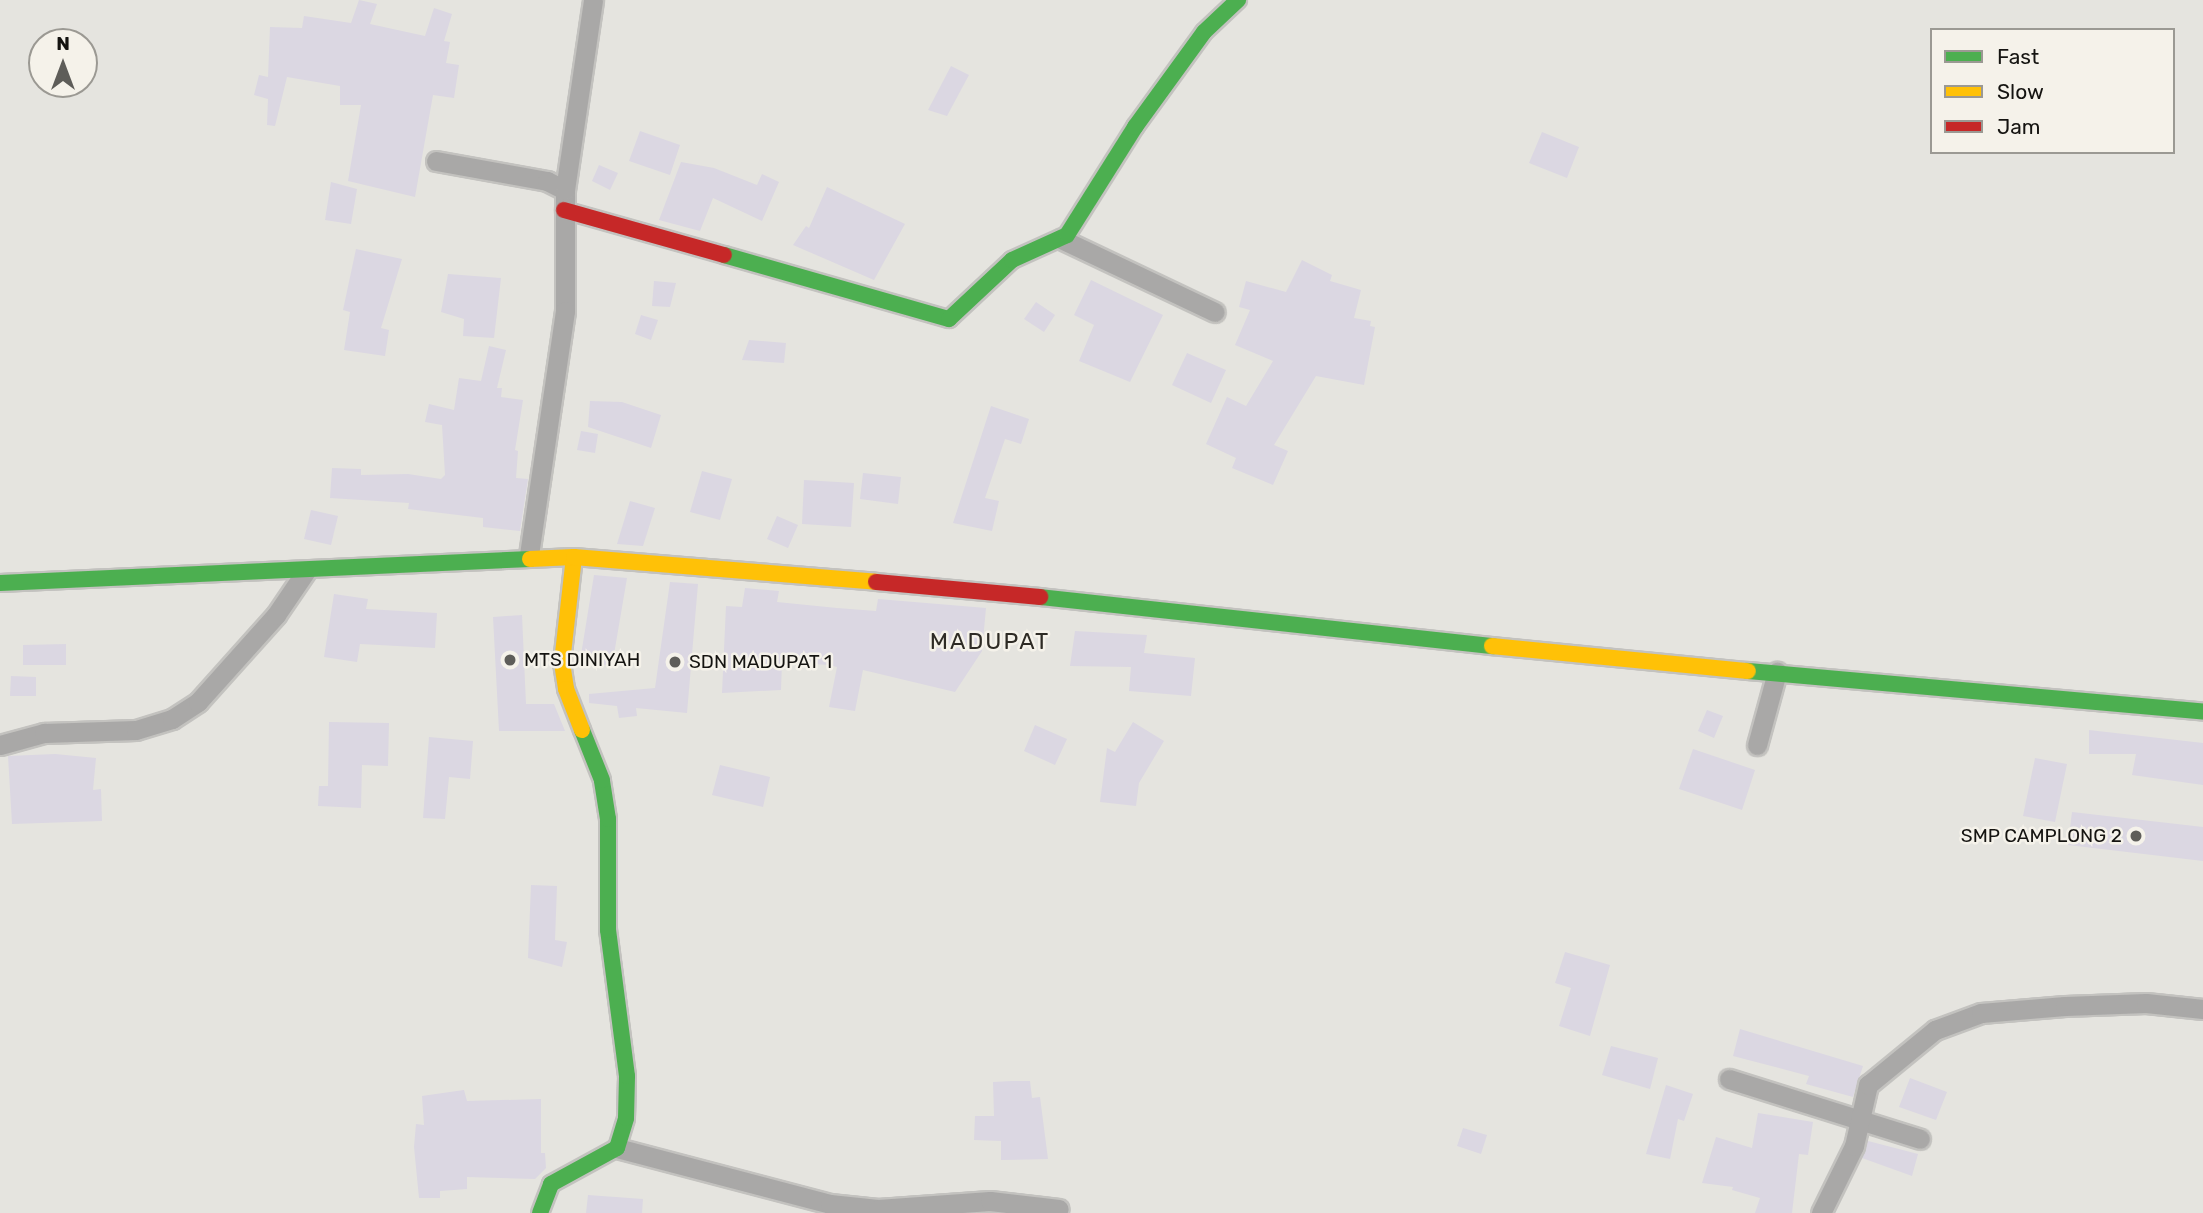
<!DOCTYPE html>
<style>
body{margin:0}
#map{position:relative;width:2203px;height:1213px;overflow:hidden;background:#e5e4df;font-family:Rubik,sans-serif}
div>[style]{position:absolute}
.building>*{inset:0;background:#dbd7e2}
.roads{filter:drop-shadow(2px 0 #c3c2bf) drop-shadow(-2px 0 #c3c2bf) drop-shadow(0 2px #c3c2bf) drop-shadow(0 -2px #c3c2bf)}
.street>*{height:19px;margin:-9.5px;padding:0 9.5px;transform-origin:9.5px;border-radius:9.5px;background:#a9a8a7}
.fast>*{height:16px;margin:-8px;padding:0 8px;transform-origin:8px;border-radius:8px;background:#4caf50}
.slow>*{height:16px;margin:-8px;padding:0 8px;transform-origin:8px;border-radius:8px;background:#ffc107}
.jam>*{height:16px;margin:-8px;padding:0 8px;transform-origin:8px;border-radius:8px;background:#c62828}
.dots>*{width:19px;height:19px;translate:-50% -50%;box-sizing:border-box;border:4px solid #f5f2ea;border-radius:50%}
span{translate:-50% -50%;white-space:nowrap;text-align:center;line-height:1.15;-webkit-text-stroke:5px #f5f2ea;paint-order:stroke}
.poi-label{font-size:19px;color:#151411}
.left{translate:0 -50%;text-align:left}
.right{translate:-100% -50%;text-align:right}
.quarter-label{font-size:23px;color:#2e2b25;letter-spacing:2px}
.legend{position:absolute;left:1930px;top:28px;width:245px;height:126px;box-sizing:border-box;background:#f5f2ea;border:2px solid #9b9993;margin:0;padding:9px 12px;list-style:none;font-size:21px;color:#151411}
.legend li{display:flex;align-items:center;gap:14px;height:35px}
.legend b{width:35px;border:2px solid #9b9993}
.north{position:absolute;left:28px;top:28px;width:70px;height:70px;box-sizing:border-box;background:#f5f2ea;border:2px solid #9b9993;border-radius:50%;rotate:0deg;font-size:19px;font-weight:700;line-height:28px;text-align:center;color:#151411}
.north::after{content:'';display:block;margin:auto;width:24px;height:32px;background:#5e5d59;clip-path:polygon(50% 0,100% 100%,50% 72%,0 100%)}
</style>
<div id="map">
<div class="building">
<div style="clip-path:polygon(359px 0,377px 4px,370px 24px,425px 36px,434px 8px,452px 14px,444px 41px,450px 42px,446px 63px,459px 65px,454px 98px,433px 95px,415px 197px,348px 181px,361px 105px,340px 105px,340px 86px,287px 77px,275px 126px,267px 125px,268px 99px,254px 95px,259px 75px,268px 77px,270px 27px,302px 28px,304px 16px,351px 23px)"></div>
<div style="clip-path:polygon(951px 66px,969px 75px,947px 116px,928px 110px)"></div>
<div style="clip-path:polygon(640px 131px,680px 145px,670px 175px,629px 161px)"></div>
<div style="clip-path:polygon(1542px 132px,1579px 147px,1567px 178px,1529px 163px)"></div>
<div style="clip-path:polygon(681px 162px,714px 168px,757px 185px,762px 174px,779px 182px,762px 221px,713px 198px,700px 231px,659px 220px)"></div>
<div style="clip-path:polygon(599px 165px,618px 173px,610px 190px,592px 181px)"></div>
<div style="clip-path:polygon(331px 182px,357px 189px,351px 224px,325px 220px)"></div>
<div style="clip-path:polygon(827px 187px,905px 224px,874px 280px,793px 245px,806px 226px,809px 228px)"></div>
<div style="clip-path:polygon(356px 249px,402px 259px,381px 328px,389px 330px,385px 356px,344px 350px,350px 312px,343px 310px)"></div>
<div style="clip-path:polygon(1302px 260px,1332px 275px,1330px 281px,1361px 290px,1354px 318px,1371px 321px,1370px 326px,1375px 327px,1364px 385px,1316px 376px,1274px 445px,1288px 451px,1273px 485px,1232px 468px,1236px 458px,1206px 444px,1227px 397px,1246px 406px,1273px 361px,1235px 345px,1250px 310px,1239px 307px,1246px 281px,1286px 292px)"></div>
<div style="clip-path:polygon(448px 274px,501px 278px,494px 338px,463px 336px,464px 319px,441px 312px)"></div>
<div style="clip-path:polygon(1091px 280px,1163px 315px,1130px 382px,1079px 361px,1094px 325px,1074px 315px)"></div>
<div style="clip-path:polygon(654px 281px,676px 283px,670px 307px,652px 306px)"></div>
<div style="clip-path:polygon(1036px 302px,1055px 315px,1044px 332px,1024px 319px)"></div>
<div style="clip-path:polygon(641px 315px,658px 320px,651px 340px,635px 334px)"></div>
<div style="clip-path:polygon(749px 340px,786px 343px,784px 363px,742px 360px)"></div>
<div style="clip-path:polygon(489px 346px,506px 350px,497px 388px,502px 388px,501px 397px,523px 400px,515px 450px,518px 451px,516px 478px,528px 479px,520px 531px,483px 527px,483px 518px,408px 509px,409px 503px,330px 498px,332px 468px,361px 469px,361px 475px,408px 474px,441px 479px,445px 475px,442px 425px,425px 422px,429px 404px,454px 410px,459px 378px,481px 381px)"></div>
<div style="clip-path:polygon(1187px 353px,1226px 370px,1211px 403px,1172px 385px)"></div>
<div style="clip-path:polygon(590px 401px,622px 402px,661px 415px,651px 448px,588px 427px)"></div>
<div style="clip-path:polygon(991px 406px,1029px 419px,1021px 444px,1005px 439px,985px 498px,999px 501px,992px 531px,953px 523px)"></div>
<div style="clip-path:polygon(581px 431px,598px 434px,595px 453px,577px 450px)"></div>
<div style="clip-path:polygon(702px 471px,732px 479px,720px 520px,690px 512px)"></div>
<div style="clip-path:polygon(863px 473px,901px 477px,898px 504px,860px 499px)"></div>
<div style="clip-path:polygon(804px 480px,854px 483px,851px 527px,802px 524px)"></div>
<div style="clip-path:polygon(630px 501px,655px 508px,643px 546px,617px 544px)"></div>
<div style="clip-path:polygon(311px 510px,338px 516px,331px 545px,304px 539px)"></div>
<div style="clip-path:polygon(777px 516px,798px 525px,788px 548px,767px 539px)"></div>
<div style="clip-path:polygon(594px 575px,627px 578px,612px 666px,580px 661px)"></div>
<div style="clip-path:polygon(670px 582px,698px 584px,687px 713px,636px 708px,637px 716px,619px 718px,617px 706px,589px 703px,589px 694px,655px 688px)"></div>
<div style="clip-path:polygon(745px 588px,779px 591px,777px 602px,837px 608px,876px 611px,878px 599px,986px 608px,982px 651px,955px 692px,863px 670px,855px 711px,829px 707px,837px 667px,829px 665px,782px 662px,781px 690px,722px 693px,726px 606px,742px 607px)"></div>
<div style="clip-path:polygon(334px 594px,368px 599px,366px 609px,437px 613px,435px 648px,360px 644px,357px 662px,324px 657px)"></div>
<div style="clip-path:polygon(522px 615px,526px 704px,554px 704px,565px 731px,499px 731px,493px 617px)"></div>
<div style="clip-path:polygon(1075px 631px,1147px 635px,1144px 653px,1195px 658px,1191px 696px,1129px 691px,1131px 667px,1070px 666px)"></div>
<div style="clip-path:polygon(66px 644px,66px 665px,23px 665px,23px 645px)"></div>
<div style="clip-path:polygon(11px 676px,36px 677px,36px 696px,10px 696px)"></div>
<div style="clip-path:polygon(1707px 710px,1723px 716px,1714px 738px,1698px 731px)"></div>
<div style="clip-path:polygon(329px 722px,389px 723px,388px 766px,362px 765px,361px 808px,318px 806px,319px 786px,328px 786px)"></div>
<div style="clip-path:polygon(1133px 722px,1164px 741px,1139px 783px,1136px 806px,1100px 802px,1107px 748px,1115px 752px)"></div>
<div style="clip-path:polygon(1035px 725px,1067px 739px,1055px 765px,1024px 751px)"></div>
<div style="clip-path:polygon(2089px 730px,2203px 743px,2203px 785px,2132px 775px,2136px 754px,2089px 754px)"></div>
<div style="clip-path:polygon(429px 737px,473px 741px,470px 779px,449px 777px,445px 819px,423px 818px)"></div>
<div style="clip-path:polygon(1693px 749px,1755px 770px,1742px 810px,1679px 789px)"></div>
<div style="clip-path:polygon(55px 754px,96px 758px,93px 790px,101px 789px,102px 821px,12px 824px,8px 756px)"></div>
<div style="clip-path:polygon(2035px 758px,2067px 764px,2055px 822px,2023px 816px)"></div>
<div style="clip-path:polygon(720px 765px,770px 777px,763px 807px,712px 795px)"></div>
<div style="clip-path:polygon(2072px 812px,2203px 827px,2203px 861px,2068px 845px)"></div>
<div style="clip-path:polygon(531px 885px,557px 886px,555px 940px,567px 942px,562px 967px,528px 958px)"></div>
<div style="clip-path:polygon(1565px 952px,1610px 965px,1590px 1036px,1559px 1026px,1571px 988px,1555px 983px)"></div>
<div style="clip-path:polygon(1740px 1029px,1863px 1066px,1853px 1097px,1806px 1084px,1809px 1076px,1733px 1056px)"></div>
<div style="clip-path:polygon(1611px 1046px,1658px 1058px,1650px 1089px,1602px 1075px)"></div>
<div style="clip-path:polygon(1910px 1078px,1947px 1092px,1936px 1120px,1899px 1107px)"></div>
<div style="clip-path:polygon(1012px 1081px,1030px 1081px,1032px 1098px,1040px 1097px,1048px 1159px,1001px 1160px,1001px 1141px,974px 1140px,975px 1116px,994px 1116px,993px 1082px)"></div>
<div style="clip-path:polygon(1666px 1085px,1693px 1094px,1684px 1121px,1678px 1119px,1670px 1159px,1646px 1154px)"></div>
<div style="clip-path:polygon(464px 1090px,467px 1101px,541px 1099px,541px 1153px,545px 1153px,546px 1168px,535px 1179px,467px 1177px,467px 1189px,440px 1191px,440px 1198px,419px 1198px,414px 1147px,416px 1124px,424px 1125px,422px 1096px)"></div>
<div style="clip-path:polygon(1758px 1113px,1813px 1122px,1808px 1155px,1799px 1154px,1792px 1213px,1755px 1213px,1760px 1198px,1732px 1190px,1733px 1187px,1702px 1183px,1716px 1137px,1752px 1148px)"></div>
<div style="clip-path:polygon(1463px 1128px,1487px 1135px,1481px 1154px,1457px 1146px)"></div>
<div style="clip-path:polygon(1868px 1141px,1918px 1154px,1912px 1176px,1862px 1158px)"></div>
<div style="clip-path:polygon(588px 1195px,643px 1199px,642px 1213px,586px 1213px)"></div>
</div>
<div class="roads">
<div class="street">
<div style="left:436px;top:161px;width:113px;rotate:10.2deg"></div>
<div style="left:547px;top:181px;width:20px;rotate:27deg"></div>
<div style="left:565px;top:190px;width:121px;rotate:90deg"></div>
<div style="left:565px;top:311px;width:248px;rotate:98.4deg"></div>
<div style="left:565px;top:190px;width:192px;rotate:-81.6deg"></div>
<div style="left:1061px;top:239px;width:170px;rotate:25.4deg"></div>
<div style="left:0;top:745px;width:46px;rotate:-15.3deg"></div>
<div style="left:44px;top:733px;width:92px;rotate:-1.9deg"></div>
<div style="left:136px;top:730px;width:38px;rotate:-17deg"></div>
<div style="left:172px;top:719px;width:31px;rotate:-33deg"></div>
<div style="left:198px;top:702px;width:117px;rotate:-48.1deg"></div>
<div style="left:276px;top:615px;width:53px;rotate:-55.7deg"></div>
<div style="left:1757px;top:745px;width:76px;rotate:-74.7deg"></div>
<div style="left:1729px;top:1079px;width:200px;rotate:17.4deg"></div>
<div style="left:617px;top:1148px;width:220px;rotate:14.7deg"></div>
<div style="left:830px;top:1204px;width:48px;rotate:5.9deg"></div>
<div style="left:878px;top:1209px;width:112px;rotate:-4.1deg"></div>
<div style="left:990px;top:1201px;width:69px;rotate:6.6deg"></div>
<div style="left:1821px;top:1213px;width:75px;rotate:-63.8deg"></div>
<div style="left:1854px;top:1146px;width:63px;rotate:-77.1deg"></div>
<div style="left:1868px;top:1085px;width:87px;rotate:-39.4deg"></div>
<div style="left:1935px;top:1030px;width:49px;rotate:-20.3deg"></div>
<div style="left:1981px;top:1013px;width:84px;rotate:-4.8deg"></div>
<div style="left:2065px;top:1006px;width:81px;rotate:-2.1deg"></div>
<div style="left:2146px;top:1003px;width:57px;rotate:6deg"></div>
</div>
<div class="fast">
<div style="left:724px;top:255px;width:234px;rotate:15.9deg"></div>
<div style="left:949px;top:319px;width:86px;rotate:-43.1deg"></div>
<div style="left:1012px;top:260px;width:60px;rotate:-24.4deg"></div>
<div style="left:1067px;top:235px;width:128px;rotate:-57.8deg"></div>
<div style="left:1135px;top:127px;width:117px;rotate:-54deg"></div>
<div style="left:1204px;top:32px;width:47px;rotate:-43.3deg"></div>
<div style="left:0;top:583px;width:531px;rotate:-2.59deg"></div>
<div style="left:1040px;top:597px;width:455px;rotate:6.2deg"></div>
<div style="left:1748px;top:671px;width:457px;rotate:5.1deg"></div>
<div style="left:540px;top:1213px;width:31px;rotate:-69deg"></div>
<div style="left:551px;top:1184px;width:75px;rotate:-28.6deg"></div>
<div style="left:617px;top:1148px;width:31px;rotate:-73deg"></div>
<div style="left:626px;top:1118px;width:42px;rotate:-88.6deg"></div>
<div style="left:627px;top:1076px;width:147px;rotate:-97.4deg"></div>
<div style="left:608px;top:930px;width:111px;rotate:-90deg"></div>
<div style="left:608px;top:819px;width:39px;rotate:-99deg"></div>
<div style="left:602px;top:780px;width:54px;rotate:-111.8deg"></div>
</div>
<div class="slow">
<div style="left:574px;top:557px;width:107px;rotate:96.5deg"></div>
<div style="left:562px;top:663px;width:26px;rotate:81deg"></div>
<div style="left:566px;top:689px;width:44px;rotate:68.7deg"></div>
<div style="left:530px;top:559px;width:44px;rotate:-2.6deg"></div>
<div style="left:574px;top:557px;width:303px;rotate:4.7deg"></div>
<div style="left:1492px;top:646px;width:257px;rotate:5.6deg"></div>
</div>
<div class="jam">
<div style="left:564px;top:210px;width:166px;rotate:15.7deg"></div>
<div style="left:876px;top:582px;width:165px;rotate:5.2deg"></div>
</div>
</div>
<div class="dots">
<div style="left:510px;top:660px;background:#5e5d59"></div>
<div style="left:675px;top:662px;background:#5e5d59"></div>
<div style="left:2136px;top:836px;background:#5e5d59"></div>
</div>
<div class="poi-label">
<span class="left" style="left:524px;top:660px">MTS DINIYAH</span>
<span class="left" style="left:689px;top:662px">SDN MADUPAT 1</span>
<span class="right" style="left:2122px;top:836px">SMP CAMPLONG 2</span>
</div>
<div class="quarter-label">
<span style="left:990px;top:641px">MADUPAT</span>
</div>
<ul class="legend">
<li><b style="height:9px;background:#4caf50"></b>Fast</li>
<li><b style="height:9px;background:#ffc107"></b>Slow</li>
<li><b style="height:9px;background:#c62828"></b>Jam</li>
</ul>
<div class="north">N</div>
</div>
